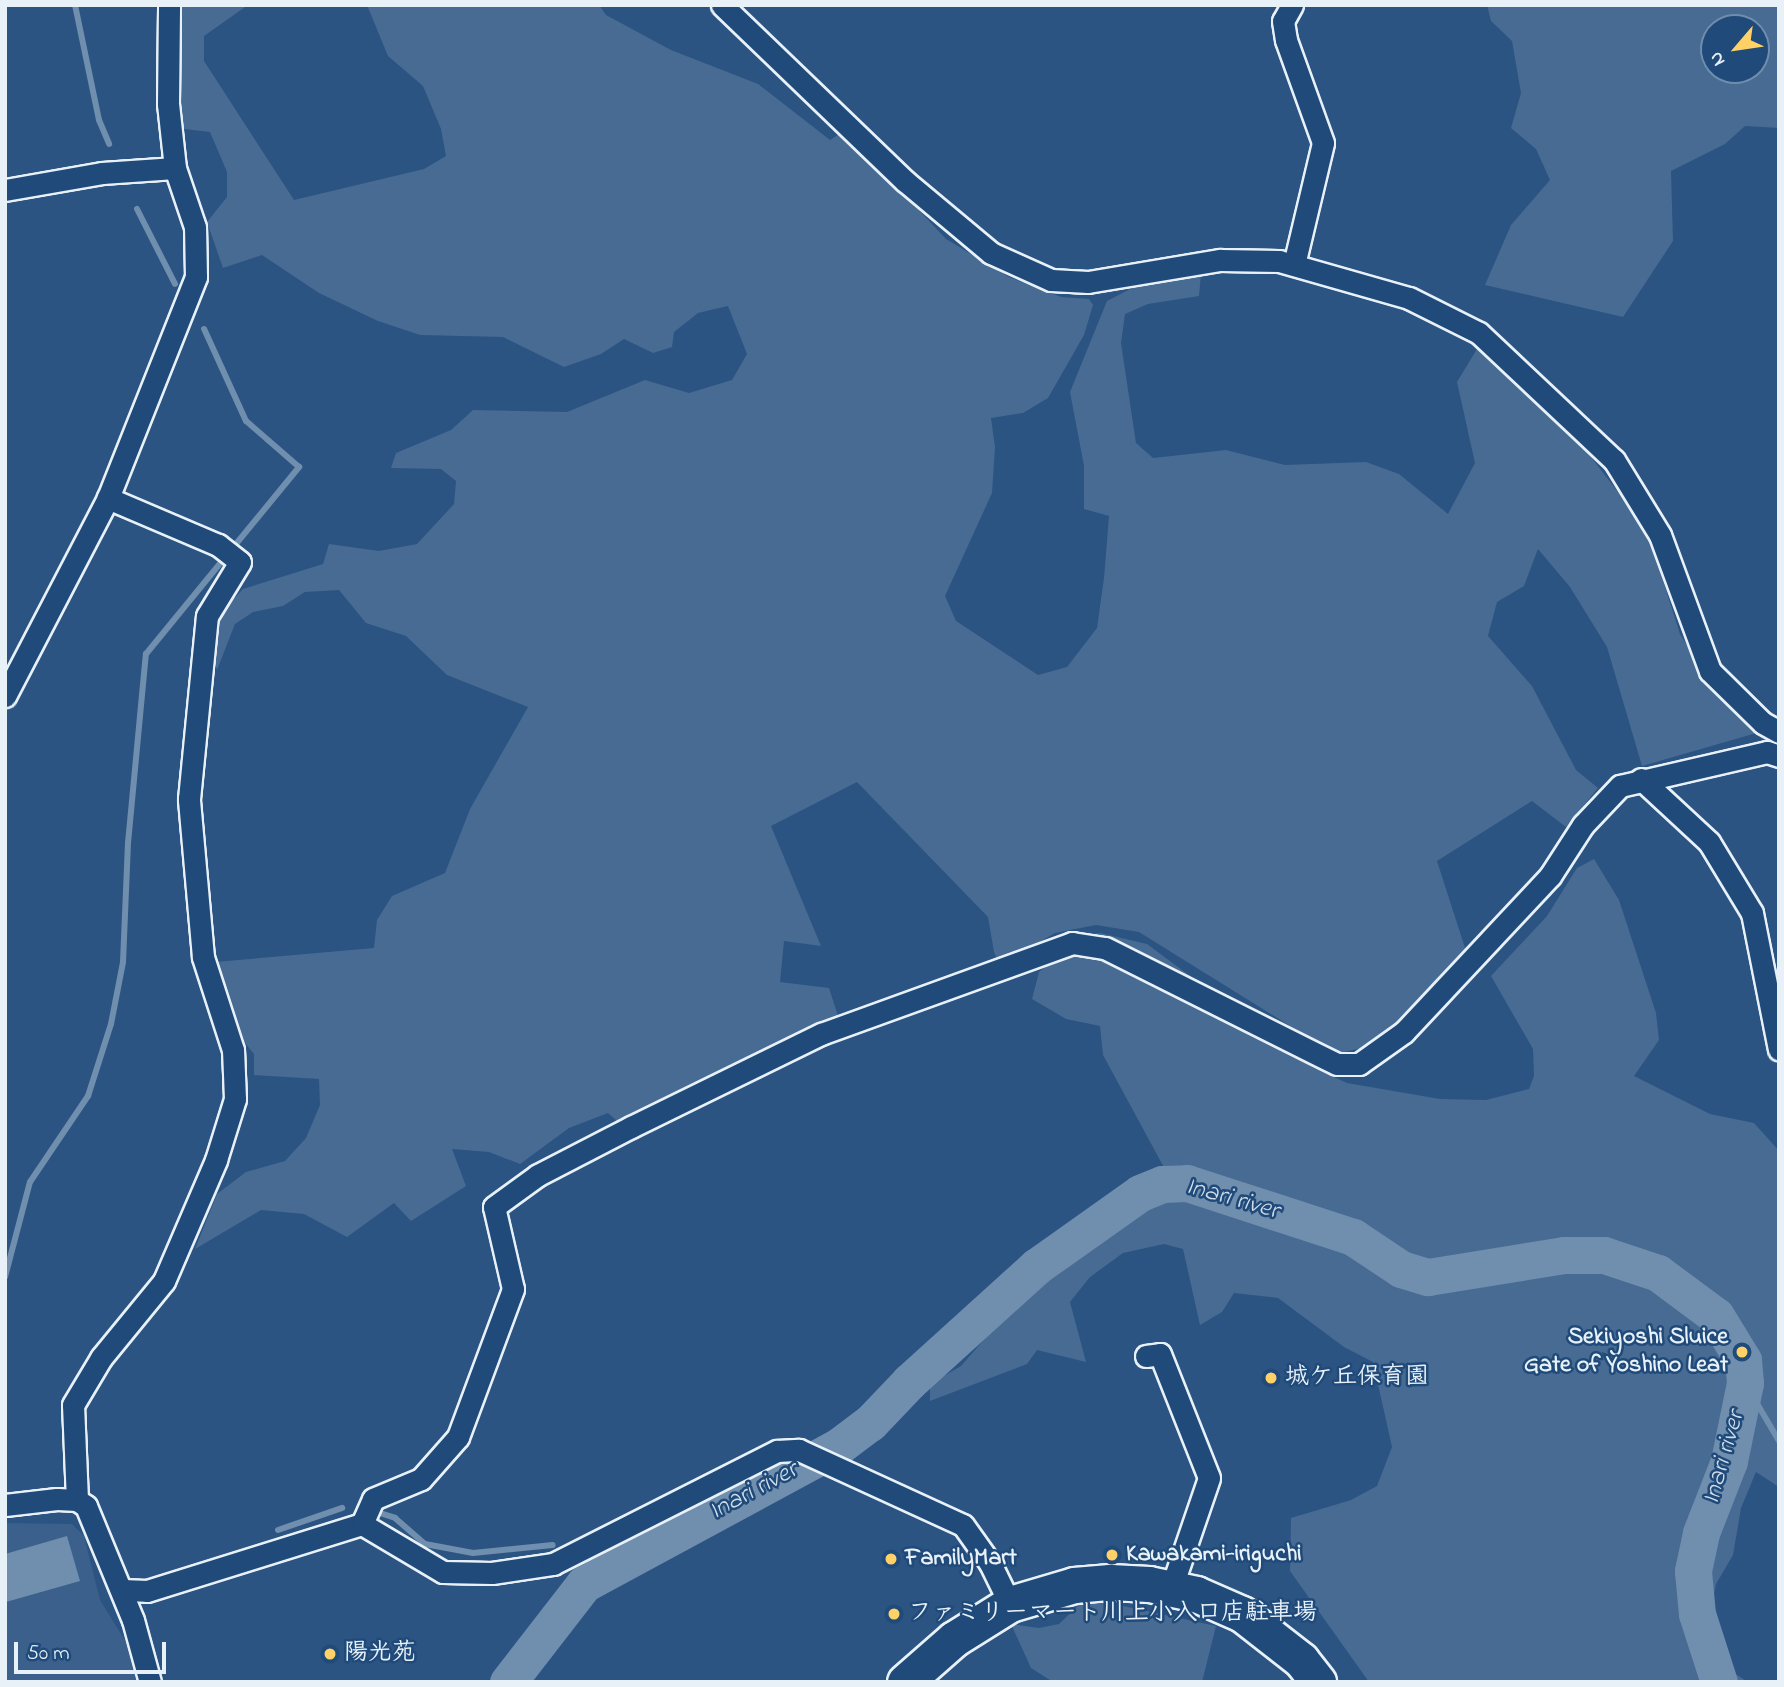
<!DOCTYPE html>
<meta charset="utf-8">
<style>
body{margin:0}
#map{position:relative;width:1784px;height:1687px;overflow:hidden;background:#2b5482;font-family:"Indie Flower","Klee One",sans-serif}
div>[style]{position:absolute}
.built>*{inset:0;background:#3a608b}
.green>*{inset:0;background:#476b93}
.water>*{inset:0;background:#708ead}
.stream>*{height:6px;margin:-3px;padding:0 3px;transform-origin:3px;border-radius:3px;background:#708ead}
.river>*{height:37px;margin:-18.5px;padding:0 18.5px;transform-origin:18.5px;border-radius:18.5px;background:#708ead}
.roads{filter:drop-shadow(2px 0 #e8f1f8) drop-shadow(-2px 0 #e8f1f8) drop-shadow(0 2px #e8f1f8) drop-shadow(0 -2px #e8f1f8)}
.minor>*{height:21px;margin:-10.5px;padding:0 10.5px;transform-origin:10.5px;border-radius:10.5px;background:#1f4a7a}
.primary>*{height:35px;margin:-17.5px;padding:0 17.5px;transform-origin:17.5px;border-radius:17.5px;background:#1f4a7a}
.dots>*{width:19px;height:19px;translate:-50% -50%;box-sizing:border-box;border:4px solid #1f4a7a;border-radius:50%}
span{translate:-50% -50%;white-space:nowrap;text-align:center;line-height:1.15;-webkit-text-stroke:5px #1f4a7a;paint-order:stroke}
.poi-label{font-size:24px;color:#e8f1f8;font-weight:700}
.right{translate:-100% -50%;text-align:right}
.left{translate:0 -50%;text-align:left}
.water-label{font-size:26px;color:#d0dde9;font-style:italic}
.frame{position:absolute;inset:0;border:7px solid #e8f1f8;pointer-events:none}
.north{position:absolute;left:1700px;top:14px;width:70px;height:70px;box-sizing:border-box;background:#1f4a7a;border:2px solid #6f8dac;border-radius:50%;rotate:241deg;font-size:19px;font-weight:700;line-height:28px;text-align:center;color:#e8f1f8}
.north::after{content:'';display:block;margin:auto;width:24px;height:32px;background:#ffd166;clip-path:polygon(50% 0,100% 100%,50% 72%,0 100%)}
.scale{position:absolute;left:14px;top:1642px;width:152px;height:32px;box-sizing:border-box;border:4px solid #e8f1f8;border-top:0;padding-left:9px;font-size:21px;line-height:24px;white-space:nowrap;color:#e8f1f8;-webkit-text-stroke:5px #1f4a7a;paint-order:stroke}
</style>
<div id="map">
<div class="built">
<div style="clip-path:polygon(5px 1523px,72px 1524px,84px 1536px,100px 1600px,126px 1642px,137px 1682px,5px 1682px)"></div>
</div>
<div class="green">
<div style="clip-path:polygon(177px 5px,248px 5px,204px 36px,204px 61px,294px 200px,424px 169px,446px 156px,441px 129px,423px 86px,388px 56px,367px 5px,599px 5px,606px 15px,671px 50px,758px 84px,830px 140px,844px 131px,946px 239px,1009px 277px,1061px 297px,1089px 299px,1093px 305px,1084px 335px,1048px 398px,1023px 413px,991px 418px,995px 447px,992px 493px,945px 596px,956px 621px,1038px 675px,1067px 667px,1097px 628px,1104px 578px,1109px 516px,1084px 509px,1084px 466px,1070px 392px,1107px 301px,1134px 287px,1201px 274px,1199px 296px,1148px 304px,1125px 314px,1121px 343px,1136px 443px,1153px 458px,1226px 450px,1285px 465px,1366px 462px,1399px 474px,1448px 514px,1475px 463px,1457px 382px,1477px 349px,1511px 380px,1552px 407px,1629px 506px,1654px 552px,1680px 634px,1707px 676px,1767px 730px,1642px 766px,1607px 647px,1570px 587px,1538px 549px,1524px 586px,1497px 602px,1488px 636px,1532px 686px,1576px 770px,1598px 788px,1566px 827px,1532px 801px,1437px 861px,1466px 951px,1393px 1027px,1366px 1047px,1340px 1053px,1316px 1042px,1139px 932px,1096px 925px,1055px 933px,1041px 941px,1021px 974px,1008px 981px,994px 952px,988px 917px,857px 782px,771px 826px,821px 946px,784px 941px,780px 982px,829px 988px,838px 1016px,636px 1138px,608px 1113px,569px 1128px,520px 1164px,489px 1152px,452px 1149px,466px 1186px,411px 1221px,394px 1203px,347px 1237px,304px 1214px,261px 1210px,195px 1249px,217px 1194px,246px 1172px,285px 1161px,306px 1138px,320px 1105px,319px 1079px,254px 1075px,254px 1054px,215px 1006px,215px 962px,374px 948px,377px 920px,392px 896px,445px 873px,470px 809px,528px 707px,447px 675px,406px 636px,366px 623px,339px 590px,305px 592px,283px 606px,253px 612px,235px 624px,217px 670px,209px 646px,227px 606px,243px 589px,323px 564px,329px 544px,379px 551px,417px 544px,454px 504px,456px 481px,441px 469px,391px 468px,396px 453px,451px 430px,473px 410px,567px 412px,645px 380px,689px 393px,732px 380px,747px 354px,728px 306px,698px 313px,674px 332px,672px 347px,653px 353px,624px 339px,601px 354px,564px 367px,503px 337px,420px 335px,378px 321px,319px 293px,262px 255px,223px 268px,207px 222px,227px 197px,227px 172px,210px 132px,176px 128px)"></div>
<div style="clip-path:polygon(evenodd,1487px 5px,1779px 5px,1779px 128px,1745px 126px,1725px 144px,1671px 171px,1673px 241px,1623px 317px,1485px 285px,1511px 225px,1550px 180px,1536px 149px,1511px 128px,1521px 93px,1512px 41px,1491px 21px,1487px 5px,1714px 28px,1756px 28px,1756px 70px,1714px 70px,1714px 28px)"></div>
<div style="clip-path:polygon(1594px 859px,1619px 900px,1656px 1013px,1659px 1040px,1634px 1076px,1710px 1114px,1754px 1123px,1779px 1151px,1779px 1487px,1756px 1472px,1741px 1508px,1733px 1555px,1716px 1584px,1709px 1619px,1726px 1668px,1748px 1682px,1369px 1682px,1290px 1571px,1291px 1518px,1351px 1500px,1377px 1486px,1392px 1447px,1373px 1362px,1344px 1347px,1278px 1298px,1234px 1293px,1222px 1312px,1200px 1325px,1183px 1249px,1164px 1244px,1123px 1253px,1090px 1277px,1070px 1302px,1086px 1362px,1037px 1350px,1027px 1364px,930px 1401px,930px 1384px,961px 1366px,995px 1327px,1021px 1263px,1090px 1209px,1146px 1177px,1167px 1173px,1103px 1055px,1100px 1026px,1066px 1019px,1032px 999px,1039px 972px,1053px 961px,1068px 938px,1100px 933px,1147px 944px,1314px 1068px,1347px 1083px,1440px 1099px,1486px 1100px,1529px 1089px,1534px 1076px,1533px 1049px,1491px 976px,1547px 916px,1577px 868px)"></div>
<div style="clip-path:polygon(1095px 1600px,1216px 1626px,1202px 1682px,1053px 1682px,1031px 1668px,1011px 1624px,1039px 1628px,1059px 1624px,1079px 1605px)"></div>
</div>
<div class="water">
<div style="clip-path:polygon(67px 1536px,80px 1581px,6px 1602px,5px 1554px)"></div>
</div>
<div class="stream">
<div style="left:75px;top:5px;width:117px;rotate:78.2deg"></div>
<div style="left:99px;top:120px;width:26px;rotate:67deg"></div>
<div style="left:137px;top:209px;width:84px;rotate:63.1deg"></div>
<div style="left:5px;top:1277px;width:98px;rotate:-75.3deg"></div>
<div style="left:30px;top:1182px;width:104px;rotate:-56deg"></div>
<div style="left:88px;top:1096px;width:76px;rotate:-72.3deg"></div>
<div style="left:111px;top:1024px;width:63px;rotate:-79deg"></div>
<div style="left:123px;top:962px;width:119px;rotate:-87.6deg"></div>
<div style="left:128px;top:843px;width:190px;rotate:-84.6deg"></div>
<div style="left:146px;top:654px;width:242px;rotate:-50.7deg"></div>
<div style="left:299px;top:467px;width:70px;rotate:-139deg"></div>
<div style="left:246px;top:421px;width:101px;rotate:-114.5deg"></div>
<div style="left:1745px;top:1383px;width:67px;rotate:59.6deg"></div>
<div style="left:380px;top:1513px;width:16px;rotate:18deg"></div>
<div style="left:395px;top:1518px;width:40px;rotate:41deg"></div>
<div style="left:425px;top:1544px;width:49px;rotate:10.6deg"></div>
<div style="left:473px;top:1553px;width:80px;rotate:-5.7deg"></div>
<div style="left:278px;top:1530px;width:68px;rotate:-19deg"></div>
<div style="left:590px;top:1562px;width:21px;rotate:29deg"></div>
</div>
<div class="river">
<div style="left:508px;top:1682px;width:124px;rotate:-52.2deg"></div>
<div style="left:584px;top:1584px;width:290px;rotate:-28.4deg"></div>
<div style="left:839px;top:1446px;width:39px;rotate:-37deg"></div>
<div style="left:870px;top:1423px;width:57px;rotate:-46.4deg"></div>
<div style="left:909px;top:1382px;width:173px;rotate:-42.2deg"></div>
<div style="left:1037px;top:1266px;width:126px;rotate:-35.3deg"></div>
<div style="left:1140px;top:1193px;width:24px;rotate:-22deg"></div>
<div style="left:1162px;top:1184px;width:25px;rotate:-2deg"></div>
<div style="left:1187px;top:1183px;width:175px;rotate:18deg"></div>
<div style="left:1353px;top:1237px;width:58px;rotate:33.7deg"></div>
<div style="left:1401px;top:1269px;width:28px;rotate:17deg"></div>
<div style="left:1428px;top:1277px;width:138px;rotate:-9.2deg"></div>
<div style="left:1564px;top:1255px;width:40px"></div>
<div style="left:1604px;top:1255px;width:57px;rotate:18.4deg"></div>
<div style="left:1658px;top:1273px;width:72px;rotate:36.6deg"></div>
<div style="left:1716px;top:1316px;width:52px;rotate:58.5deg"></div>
<div style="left:1743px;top:1360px;width:23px;rotate:85deg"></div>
<div style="left:1745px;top:1383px;width:80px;rotate:101.6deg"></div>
<div style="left:1729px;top:1461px;width:77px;rotate:111.3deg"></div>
<div style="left:1701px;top:1533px;width:39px;rotate:102deg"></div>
<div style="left:1693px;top:1571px;width:43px;rotate:84.7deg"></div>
<div style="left:1697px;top:1614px;width:71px;rotate:72.1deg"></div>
</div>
<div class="roads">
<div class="minor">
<div style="left:722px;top:5px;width:254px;rotate:43.9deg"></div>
<div style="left:905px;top:181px;width:112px;rotate:39.9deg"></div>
<div style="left:991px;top:253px;width:66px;rotate:24.2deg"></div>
<div style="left:1051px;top:280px;width:37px;rotate:3deg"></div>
<div style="left:1088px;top:282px;width:134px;rotate:-9.5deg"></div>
<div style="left:1220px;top:260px;width:59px;rotate:1deg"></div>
<div style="left:1279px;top:261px;width:135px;rotate:15.9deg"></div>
<div style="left:1409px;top:298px;width:78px;rotate:26.6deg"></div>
<div style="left:1479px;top:333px;width:185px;rotate:43.3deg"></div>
<div style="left:1614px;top:460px;width:88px;rotate:58.5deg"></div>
<div style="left:1660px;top:535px;width:145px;rotate:69.8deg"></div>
<div style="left:1710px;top:671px;width:74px;rotate:44.5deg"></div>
<div style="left:1763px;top:723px;width:18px;rotate:29deg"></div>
<div style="left:1292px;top:5px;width:18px;rotate:119deg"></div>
<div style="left:1283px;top:21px;width:19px;rotate:81deg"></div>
<div style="left:1286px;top:40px;width:109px;rotate:70.2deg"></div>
<div style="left:1323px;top:143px;width:125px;rotate:103.4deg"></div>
<div style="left:5px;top:190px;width:98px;rotate:-9.9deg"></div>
<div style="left:102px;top:173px;width:73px;rotate:-3.9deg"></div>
<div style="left:5px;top:696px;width:223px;rotate:-62.5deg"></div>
<div style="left:108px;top:498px;width:238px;rotate:-68.3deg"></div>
<div style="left:196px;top:277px;width:50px;rotate:-91.1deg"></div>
<div style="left:195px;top:227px;width:62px;rotate:-108.7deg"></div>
<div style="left:175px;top:168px;width:64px;rotate:-96.2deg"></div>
<div style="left:168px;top:104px;width:99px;rotate:-89.4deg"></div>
<div style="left:1641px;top:779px;width:93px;rotate:42.8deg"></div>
<div style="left:1709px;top:842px;width:83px;rotate:58.8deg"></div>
<div style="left:1752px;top:913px;width:139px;rotate:78.8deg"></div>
<div style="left:1146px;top:1356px;width:14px;rotate:-8deg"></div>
<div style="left:1160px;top:1354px;width:133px;rotate:68.4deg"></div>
<div style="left:1209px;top:1478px;width:117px;rotate:108.9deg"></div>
<div style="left:77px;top:1500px;width:95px;rotate:-92.4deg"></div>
<div style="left:73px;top:1405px;width:55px;rotate:-59.2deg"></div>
<div style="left:101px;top:1358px;width:99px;rotate:-50.7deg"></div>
<div style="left:164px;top:1281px;width:132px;rotate:-66.7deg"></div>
<div style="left:216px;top:1160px;width:64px;rotate:-72.7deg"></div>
<div style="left:235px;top:1099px;width:49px;rotate:-92.3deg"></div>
<div style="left:233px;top:1050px;width:98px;rotate:-107.9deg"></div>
<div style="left:203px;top:957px;width:159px;rotate:-95.1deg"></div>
<div style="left:189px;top:799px;width:184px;rotate:-84.4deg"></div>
<div style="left:207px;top:616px;width:63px;rotate:-58.6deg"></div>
<div style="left:240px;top:562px;width:28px;rotate:-142deg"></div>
<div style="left:218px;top:545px;width:120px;rotate:-156.9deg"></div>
<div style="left:5px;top:1505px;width:52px;rotate:-6.6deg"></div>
<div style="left:57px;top:1499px;width:20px;rotate:3deg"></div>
<div style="left:77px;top:1500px;width:11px;rotate:34deg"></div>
<div style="left:86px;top:1506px;width:123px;rotate:67.6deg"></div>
<div style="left:133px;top:1620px;width:64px;rotate:74.7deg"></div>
<div style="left:362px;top:1524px;width:94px;rotate:30.7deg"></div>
<div style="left:443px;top:1572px;width:49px;rotate:1.2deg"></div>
<div style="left:492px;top:1573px;width:62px;rotate:-8.4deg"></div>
<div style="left:553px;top:1564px;width:251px;rotate:-26.8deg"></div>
<div style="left:777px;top:1451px;width:22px;rotate:-3deg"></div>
<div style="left:799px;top:1450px;width:180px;rotate:24.6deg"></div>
<div style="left:963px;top:1525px;width:47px;rotate:54.6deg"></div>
<div style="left:990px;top:1563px;width:46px;rotate:64deg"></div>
<div style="left:122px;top:1590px;width:25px;rotate:2deg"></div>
<div style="left:147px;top:1591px;width:225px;rotate:-17.3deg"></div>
<div style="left:362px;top:1524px;width:27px;rotate:-66deg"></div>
<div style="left:373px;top:1499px;width:52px;rotate:-22.6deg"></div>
<div style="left:421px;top:1479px;width:56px;rotate:-48.6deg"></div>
<div style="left:458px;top:1437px;width:158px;rotate:-69.6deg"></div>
<div style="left:513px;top:1289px;width:84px;rotate:-103deg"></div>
<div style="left:494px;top:1207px;width:54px;rotate:-36deg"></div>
<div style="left:538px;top:1175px;width:105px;rotate:-27.3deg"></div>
<div style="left:631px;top:1127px;width:212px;rotate:-26.1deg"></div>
<div style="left:821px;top:1034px;width:267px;rotate:-19.9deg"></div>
<div style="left:1072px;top:943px;width:33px;rotate:9deg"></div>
<div style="left:1105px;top:948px;width:259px;rotate:26.6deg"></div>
<div style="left:1337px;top:1064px;width:22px"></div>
<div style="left:1359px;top:1064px;width:55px;rotate:-35.4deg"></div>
<div style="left:1404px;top:1032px;width:214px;rotate:-46.9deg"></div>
<div style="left:1550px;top:876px;width:61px;rotate:-57.1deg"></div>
<div style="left:1583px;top:825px;width:54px;rotate:-46.5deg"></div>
<div style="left:1620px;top:786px;width:151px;rotate:-13deg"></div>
<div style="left:1767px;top:752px;width:13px;rotate:18deg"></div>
</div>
<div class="primary">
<div style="left:905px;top:1682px;width:65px;rotate:-41.3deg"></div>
<div style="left:954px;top:1639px;width:66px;rotate:-32deg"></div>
<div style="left:1010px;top:1604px;width:67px;rotate:-16.5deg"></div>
<div style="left:1074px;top:1585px;width:36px;rotate:-5deg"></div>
<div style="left:1110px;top:1582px;width:39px;rotate:3deg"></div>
<div style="left:1149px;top:1584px;width:48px;rotate:12deg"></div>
<div style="left:1196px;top:1594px;width:50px;rotate:23.5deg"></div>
<div style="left:1242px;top:1614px;width:75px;rotate:37.9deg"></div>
<div style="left:1301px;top:1660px;width:28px;rotate:52deg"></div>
</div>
</div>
<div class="dots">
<div style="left:1742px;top:1352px;background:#ffd166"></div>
<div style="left:1271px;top:1378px;background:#ffd166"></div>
<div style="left:1112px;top:1555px;background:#ffd166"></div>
<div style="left:891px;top:1559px;background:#ffd166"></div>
<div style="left:894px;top:1614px;background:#ffd166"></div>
<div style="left:330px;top:1654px;background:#ffd166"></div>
</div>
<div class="poi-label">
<span class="right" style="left:1728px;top:1352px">Sekiyoshi Sluice<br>Gate of Yoshino Leat</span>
<span class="left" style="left:1285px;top:1378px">城ケ丘保育園</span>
<span class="left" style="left:1126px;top:1555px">Kawakami-iriguchi</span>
<span class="left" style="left:905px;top:1559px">FamilyMart</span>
<span class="left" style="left:908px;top:1614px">ファミリーマート川上小入口店駐車場</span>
<span class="left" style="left:344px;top:1654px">陽光苑</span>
</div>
<div class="water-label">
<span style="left:1232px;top:1200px;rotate:16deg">Inari river</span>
<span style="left:1725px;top:1458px;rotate:-74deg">Inari river</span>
<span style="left:754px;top:1492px;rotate:-28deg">Inari river</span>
</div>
<div class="frame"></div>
<div class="north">N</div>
<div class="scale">50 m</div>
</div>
